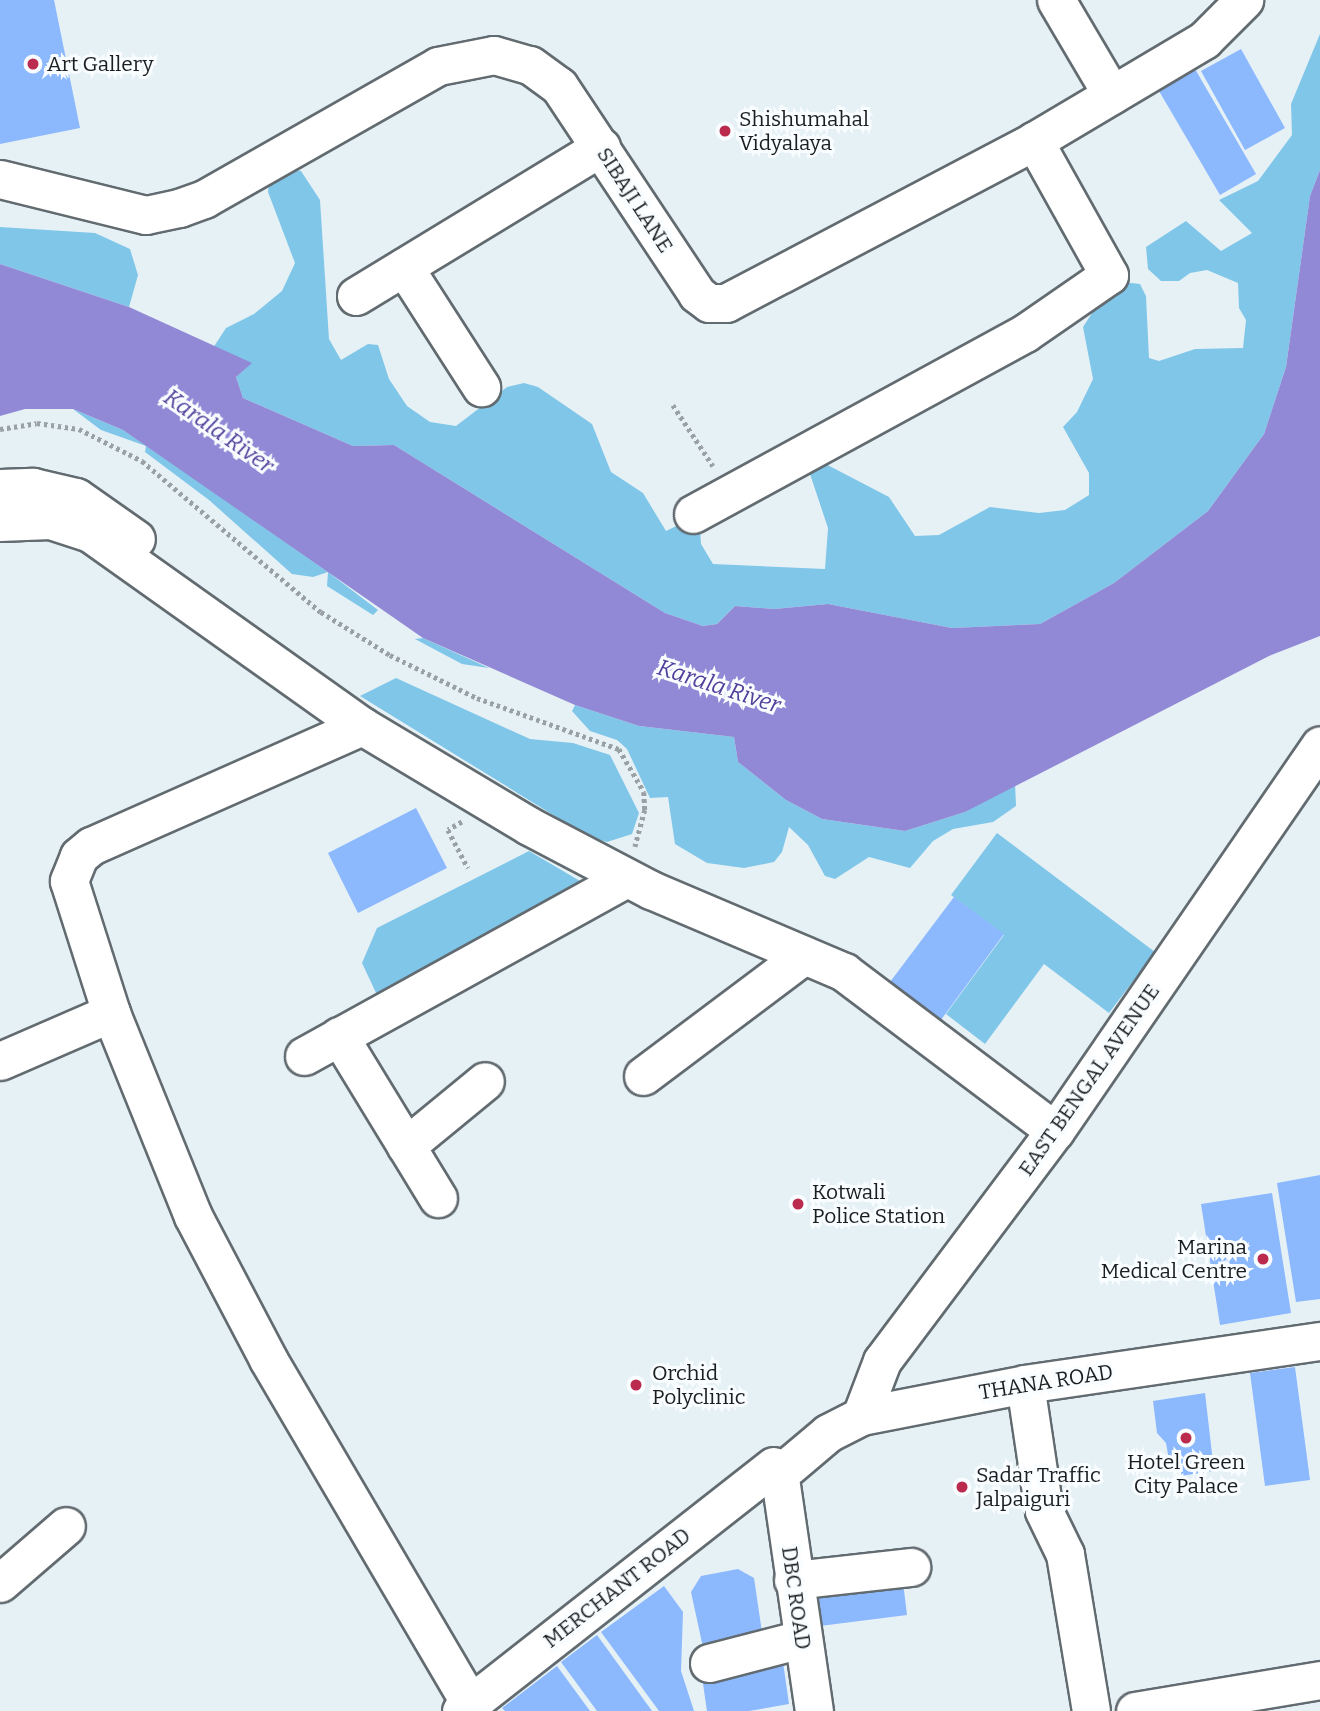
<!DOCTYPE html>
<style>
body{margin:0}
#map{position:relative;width:1320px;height:1711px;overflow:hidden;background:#e6f1f6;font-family:Bitter,serif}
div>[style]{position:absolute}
.green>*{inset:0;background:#80c6e9}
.water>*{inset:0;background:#9189d5}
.building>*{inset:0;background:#8cb8fe}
.path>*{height:4.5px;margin-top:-2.25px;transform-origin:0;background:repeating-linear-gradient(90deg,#9aa1a5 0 3.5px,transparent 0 7px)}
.roads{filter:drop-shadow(2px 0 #626b70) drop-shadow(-2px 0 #626b70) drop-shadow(0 2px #626b70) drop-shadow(0 -2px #626b70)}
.minor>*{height:37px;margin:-18.5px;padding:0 18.5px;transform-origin:18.5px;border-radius:18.5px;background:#fff}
.dots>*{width:19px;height:19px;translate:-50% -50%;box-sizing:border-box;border:4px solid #f9fdff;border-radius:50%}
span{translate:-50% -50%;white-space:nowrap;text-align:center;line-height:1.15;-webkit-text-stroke:6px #f9fdff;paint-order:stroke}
.poi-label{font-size:21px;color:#1b1e20}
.left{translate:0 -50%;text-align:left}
.right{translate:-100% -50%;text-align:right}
.street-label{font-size:21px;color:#1b1e20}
.water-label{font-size:23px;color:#513f9a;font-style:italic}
</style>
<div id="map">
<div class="green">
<div style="clip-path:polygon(1320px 34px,1320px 170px,1310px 196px,1286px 367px,1264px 434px,1208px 511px,1114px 583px,1040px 624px,952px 628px,828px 604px,774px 609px,735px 606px,717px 624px,703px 626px,665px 613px,394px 445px,353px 446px,243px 398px,236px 377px,251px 363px,213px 348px,226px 328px,254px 314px,282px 291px,295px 263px,268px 192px,270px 177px,286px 169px,301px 171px,320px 200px,329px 339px,341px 360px,368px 344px,378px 345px,389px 379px,407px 406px,430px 422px,456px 426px,507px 387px,524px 383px,538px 387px,592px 424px,611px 472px,643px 493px,666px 531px,699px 515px,701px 544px,713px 564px,825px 569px,828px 528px,806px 462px,816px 459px,889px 497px,915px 536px,939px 535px,990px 507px,1039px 513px,1065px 510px,1089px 495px,1089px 473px,1063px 427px,1077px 412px,1093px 379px,1083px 327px,1113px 281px,1140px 284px,1146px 296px,1149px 358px,1159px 361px,1195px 349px,1243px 348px,1246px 320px,1239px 308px,1238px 283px,1207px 270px,1190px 273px,1179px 281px,1161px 281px,1148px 269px,1146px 247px,1186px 221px,1221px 251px,1252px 233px,1219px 200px,1258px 181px,1292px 135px,1291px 104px)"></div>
<div style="clip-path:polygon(0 227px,95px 233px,130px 249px,138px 275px,129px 307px,0 264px)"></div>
<div style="clip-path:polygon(73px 409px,123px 430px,195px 479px,328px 572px,378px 610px,373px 615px,327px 586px,328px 572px,313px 577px,292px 574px,209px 500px,145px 452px,146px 446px,101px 430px)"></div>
<div style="clip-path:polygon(423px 638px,489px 668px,462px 664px,415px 639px)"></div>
<div style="clip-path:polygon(396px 678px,530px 739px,573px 743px,610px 755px,639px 813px,632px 834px,607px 842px,589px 837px,360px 696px)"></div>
<div style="clip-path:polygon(575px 705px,639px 726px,734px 737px,738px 762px,786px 800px,822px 819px,905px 831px,965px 812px,1015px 782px,1016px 806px,993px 822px,953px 829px,933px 841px,910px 868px,869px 857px,835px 879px,825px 876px,808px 845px,789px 827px,782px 852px,774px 862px,744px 868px,707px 863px,675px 844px,668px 797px,650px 798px,627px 749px,617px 740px,590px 731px,572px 711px)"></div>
<div style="clip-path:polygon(997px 833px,1155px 952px,1109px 1013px,1044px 964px,985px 1044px,946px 1014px,1004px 935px,951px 895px)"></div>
<div style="clip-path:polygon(529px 851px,580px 881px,377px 995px,362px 963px,377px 928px)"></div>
</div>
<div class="water">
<div style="clip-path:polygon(1320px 170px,1320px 636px,1269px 656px,965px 812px,905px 831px,822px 819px,786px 800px,738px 762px,734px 737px,639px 726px,575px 705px,423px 638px,123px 430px,73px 409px,25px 409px,0 416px,0 264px,129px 307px,252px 363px,236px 377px,243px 398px,353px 446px,394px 445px,665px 613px,703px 626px,717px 624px,735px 606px,774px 609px,828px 604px,952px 628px,1040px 624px,1114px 583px,1208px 511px,1264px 434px,1286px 367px,1310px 196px)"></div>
</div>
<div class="building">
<div style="clip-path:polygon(0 0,54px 0,80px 128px,0 144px)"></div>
<div style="clip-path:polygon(1241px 49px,1285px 128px,1245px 150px,1201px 71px)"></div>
<div style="clip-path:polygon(1195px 69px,1256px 174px,1220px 195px,1159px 91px)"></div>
<div style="clip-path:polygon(416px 808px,447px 868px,358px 913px,328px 853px)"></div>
<div style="clip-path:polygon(954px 897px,1004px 934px,938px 1024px,887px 986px)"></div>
<div style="clip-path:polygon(1320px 1175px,1320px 1299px,1296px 1302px,1277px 1183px)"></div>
<div style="clip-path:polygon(1272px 1193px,1291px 1313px,1220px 1325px,1201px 1204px)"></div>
<div style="clip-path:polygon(1295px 1367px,1310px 1480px,1265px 1486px,1250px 1373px)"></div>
<div style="clip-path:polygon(1205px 1393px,1214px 1471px,1180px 1476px,1178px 1464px,1169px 1460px,1166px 1443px,1157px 1433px,1153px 1401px)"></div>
<div style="clip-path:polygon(738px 1569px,754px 1578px,763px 1639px,704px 1652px,691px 1592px,701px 1576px)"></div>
<div style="clip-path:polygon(902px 1574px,907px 1615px,820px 1626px,815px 1584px)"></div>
<div style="clip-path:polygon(664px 1586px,683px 1612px,681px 1671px,694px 1711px,659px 1711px,601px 1632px)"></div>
<div style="clip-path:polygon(597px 1635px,652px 1711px,597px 1711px,561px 1662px)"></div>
<div style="clip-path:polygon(782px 1655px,789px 1704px,749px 1711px,707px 1711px,702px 1677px)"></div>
<div style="clip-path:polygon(557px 1666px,590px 1711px,505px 1711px,502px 1708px)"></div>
</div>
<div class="path">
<div style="left:673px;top:405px;width:73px;rotate:56.7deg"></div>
<div style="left:0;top:429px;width:37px;rotate:-9deg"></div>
<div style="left:37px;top:423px;width:42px;rotate:8.1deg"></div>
<div style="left:79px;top:429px;width:71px;rotate:26.9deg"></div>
<div style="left:142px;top:461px;width:234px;rotate:40.2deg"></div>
<div style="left:321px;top:612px;width:81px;rotate:31.9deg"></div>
<div style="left:390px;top:655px;width:97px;rotate:26.3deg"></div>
<div style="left:477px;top:698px;width:151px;rotate:19.8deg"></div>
<div style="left:619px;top:749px;width:50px;rotate:59.8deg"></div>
<div style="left:644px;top:792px;width:18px;rotate:87deg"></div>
<div style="left:645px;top:810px;width:38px;rotate:105deg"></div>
<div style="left:462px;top:822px;width:16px;rotate:150deg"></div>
<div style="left:448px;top:830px;width:43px;rotate:62.2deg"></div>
</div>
<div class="roads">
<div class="minor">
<div style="left:1056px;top:0;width:110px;rotate:59.5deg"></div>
<div style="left:0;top:179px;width:150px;rotate:13.9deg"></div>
<div style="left:146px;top:215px;width:34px;rotate:-12deg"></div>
<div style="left:179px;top:208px;width:27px;rotate:-20deg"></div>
<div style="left:204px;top:199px;width:269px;rotate:-29.6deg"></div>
<div style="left:438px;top:66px;width:57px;rotate:-11.1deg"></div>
<div style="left:494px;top:55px;width:37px;rotate:16deg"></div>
<div style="left:530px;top:65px;width:36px;rotate:36deg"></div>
<div style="left:559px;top:86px;width:250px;rotate:56.4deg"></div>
<div style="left:697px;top:294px;width:15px;rotate:37deg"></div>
<div style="left:709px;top:303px;width:17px"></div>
<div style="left:726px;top:303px;width:348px;rotate:-27.7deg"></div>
<div style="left:1034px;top:141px;width:198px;rotate:-30.7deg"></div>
<div style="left:1204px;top:40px;width:57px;rotate:-45deg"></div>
<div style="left:404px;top:267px;width:143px;rotate:57.3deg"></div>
<div style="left:356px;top:296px;width:287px;rotate:-31.3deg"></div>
<div style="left:0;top:488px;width:33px;rotate:-2deg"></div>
<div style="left:33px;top:487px;width:44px;rotate:13.1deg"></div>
<div style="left:76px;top:497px;width:73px;rotate:35deg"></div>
<div style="left:693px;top:514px;width:378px;rotate:-28.6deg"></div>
<div style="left:1025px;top:333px;width:102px;rotate:-34.6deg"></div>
<div style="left:1109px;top:275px;width:154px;rotate:-119.2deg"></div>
<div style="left:0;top:522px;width:50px;rotate:-2.3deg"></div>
<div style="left:50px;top:520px;width:42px;rotate:18deg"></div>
<div style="left:90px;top:533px;width:334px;rotate:35.4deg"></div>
<div style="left:362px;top:726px;width:195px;rotate:30.9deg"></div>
<div style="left:529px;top:826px;width:138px;rotate:27.7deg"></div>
<div style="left:651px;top:890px;width:210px;rotate:23deg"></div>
<div style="left:844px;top:972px;width:264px;rotate:37deg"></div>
<div style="left:362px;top:726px;width:296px;rotate:156.1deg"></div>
<div style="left:91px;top:846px;width:16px;rotate:140deg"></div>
<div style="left:79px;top:856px;width:27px;rotate:112deg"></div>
<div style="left:69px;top:881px;width:139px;rotate:72.3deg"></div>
<div style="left:111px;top:1013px;width:219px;rotate:68deg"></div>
<div style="left:193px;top:1216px;width:161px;rotate:62.3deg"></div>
<div style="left:268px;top:1359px;width:399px;rotate:59.6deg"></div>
<div style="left:339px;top:1036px;width:190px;rotate:58.6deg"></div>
<div style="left:304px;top:1056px;width:368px;rotate:-28.9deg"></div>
<div style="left:0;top:1061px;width:121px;rotate:-23.4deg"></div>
<div style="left:643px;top:1076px;width:201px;rotate:-36.9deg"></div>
<div style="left:406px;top:1146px;width:102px;rotate:-39.4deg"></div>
<div style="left:1025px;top:1384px;width:128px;rotate:81.5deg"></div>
<div style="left:1044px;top:1511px;width:48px;rotate:64deg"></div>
<div style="left:1065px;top:1554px;width:159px;rotate:80.6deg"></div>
<div style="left:861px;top:1416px;width:59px;rotate:-69.1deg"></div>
<div style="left:882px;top:1361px;width:288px;rotate:-53.1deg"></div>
<div style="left:1055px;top:1131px;width:468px;rotate:-55.5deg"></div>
<div style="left:789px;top:1466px;width:51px;rotate:-40.2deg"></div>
<div style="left:828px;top:1433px;width:37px;rotate:-27deg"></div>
<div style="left:861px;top:1416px;width:167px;rotate:-11deg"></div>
<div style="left:1025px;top:1384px;width:298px;rotate:-8.3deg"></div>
<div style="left:781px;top:1485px;width:228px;rotate:81.7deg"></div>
<div style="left:793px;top:1580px;width:119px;rotate:-6.3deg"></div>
<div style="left:0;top:1583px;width:87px;rotate:-40.8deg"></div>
<div style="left:709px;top:1663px;width:95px;rotate:-14.6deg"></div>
<div style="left:461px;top:1711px;width:397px;rotate:-38.1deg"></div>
<div style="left:1135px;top:1711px;width:188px;rotate:-9.5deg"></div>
</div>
</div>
<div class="dots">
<div style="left:33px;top:64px;background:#bb2b4d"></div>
<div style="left:725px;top:131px;background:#bb2b4d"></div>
<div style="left:798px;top:1204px;background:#bb2b4d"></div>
<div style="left:1263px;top:1259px;background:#bb2b4d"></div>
<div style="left:636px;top:1385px;background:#bb2b4d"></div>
<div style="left:1186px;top:1438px;background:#bb2b4d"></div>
<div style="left:962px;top:1487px;background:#bb2b4d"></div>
</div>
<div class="poi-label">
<span class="left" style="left:47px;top:64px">Art Gallery</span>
<span class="left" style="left:739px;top:131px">Shishumahal<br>Vidyalaya</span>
<span class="left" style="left:812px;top:1204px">Kotwali<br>Police Station</span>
<span class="right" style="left:1247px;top:1259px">Marina<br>Medical Centre</span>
<span class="left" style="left:652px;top:1385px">Orchid<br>Polyclinic</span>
<span style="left:1186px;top:1474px">Hotel Green<br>City Palace</span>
<span class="left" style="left:976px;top:1487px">Sadar Traffic<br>Jalpaiguri</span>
</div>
<div class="street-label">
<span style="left:635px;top:200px;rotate:57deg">SIBAJI LANE</span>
<span style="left:1089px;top:1080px;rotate:-55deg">EAST BENGAL AVENUE</span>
<span style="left:1046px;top:1382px;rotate:-9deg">THANA ROAD</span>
<span style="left:617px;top:1588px;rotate:-38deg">MERCHANT ROAD</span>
<span style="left:796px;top:1598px;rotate:82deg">DBC ROAD</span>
</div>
<div class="water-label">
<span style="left:219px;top:431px;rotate:35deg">Karala River</span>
<span style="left:719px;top:686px;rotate:18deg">Karala River</span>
</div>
</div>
